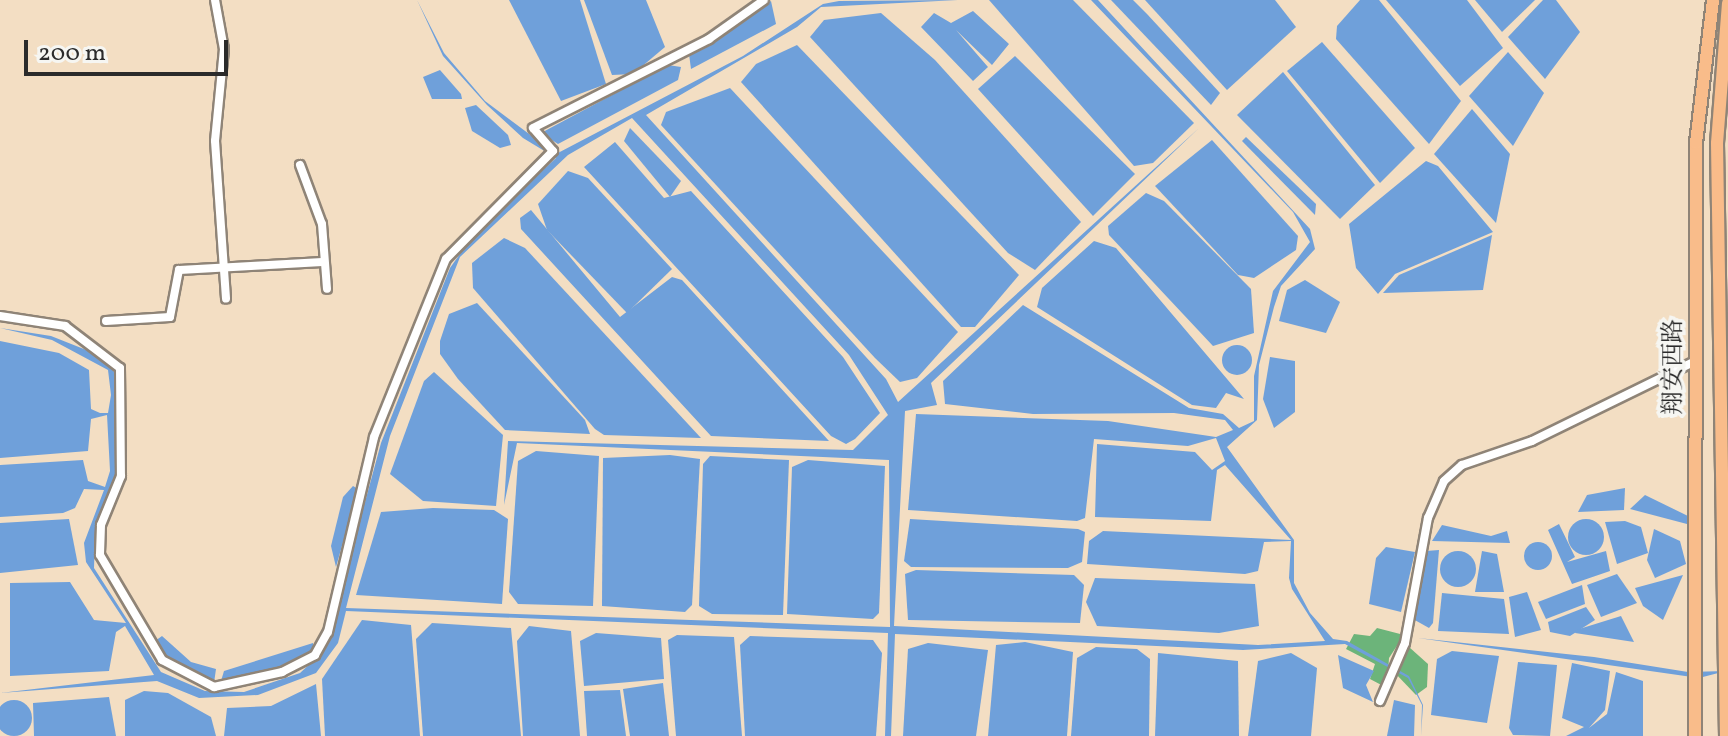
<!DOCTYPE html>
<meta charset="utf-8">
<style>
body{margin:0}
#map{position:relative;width:1728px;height:736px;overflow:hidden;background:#f3dec3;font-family:Vollkorn,"Noto Serif SC",serif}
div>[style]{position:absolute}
.forest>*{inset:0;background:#6cb47a}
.water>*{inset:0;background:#6fa0da}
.round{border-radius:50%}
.roads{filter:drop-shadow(2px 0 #8f8477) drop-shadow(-2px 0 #8f8477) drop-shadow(0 2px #8f8477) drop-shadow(0 -2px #8f8477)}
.street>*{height:8px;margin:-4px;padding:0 4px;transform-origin:4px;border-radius:4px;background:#fff}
.primary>*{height:12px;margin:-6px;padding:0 6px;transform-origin:6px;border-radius:6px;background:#f9bc8a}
span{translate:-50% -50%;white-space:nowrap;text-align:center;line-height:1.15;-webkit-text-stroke:7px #f6f6f2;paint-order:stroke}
.street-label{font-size:24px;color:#2b2b2b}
.scale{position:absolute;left:24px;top:40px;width:204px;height:36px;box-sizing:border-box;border:4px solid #2b2b2b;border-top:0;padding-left:10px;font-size:24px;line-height:28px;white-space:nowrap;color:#2b2b2b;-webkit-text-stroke:6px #f6f6f2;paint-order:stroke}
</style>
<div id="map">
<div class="forest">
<div style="clip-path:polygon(1377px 628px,1404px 635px,1389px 658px,1387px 688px,1370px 679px,1375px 664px,1346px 649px,1354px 634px,1370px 636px)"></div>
<div style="clip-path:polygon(1409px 647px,1428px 664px,1427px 687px,1416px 695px,1395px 673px)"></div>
</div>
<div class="water">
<div style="clip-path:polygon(evenodd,417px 0,444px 53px,485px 101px,556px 154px,743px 56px,823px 4px,839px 1px,958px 0,821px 7px,797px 27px,646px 115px,886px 379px,898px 402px,1199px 128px,931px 383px,937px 405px,905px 411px,894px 626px,1258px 645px,1325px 641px,1292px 589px,1289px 578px,1291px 541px,1264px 542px,1258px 571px,1245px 574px,1087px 564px,1089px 541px,1103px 531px,1291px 540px,1225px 465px,1217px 470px,1211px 521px,1095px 517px,1097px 444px,1195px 452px,1212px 470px,1225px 461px,1216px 438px,1188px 446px,1094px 439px,1085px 518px,1077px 521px,908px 510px,916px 414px,1108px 421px,1216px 437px,1233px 430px,1225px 420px,1174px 413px,1033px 414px,945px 404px,943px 381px,1023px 305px,1189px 408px,1223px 414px,1239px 428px,1254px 421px,1254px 376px,1273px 291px,1310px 242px,1293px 212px,1091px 0,1098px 0,1310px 229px,1315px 249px,1281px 286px,1274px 307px,1259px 365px,1257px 420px,1227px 447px,1294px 540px,1294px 583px,1310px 613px,1333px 639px,1347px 641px,1409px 676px,1423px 705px,1421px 736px,1422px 705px,1408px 678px,1345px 644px,1243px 650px,895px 634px,891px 736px,885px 736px,888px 633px,346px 611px,338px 643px,316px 673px,258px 695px,199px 698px,157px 681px,0 693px,154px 675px,125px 626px,116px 632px,109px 671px,10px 676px,10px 583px,70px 582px,94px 620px,126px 623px,86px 562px,84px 543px,104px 490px,84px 489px,75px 508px,63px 513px,0 517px,0 465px,83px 460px,88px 481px,105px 487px,110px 471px,107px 415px,91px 419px,88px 451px,0 458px,0 341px,59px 353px,89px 370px,91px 409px,100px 413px,108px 413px,111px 395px,108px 370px,52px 340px,0 328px,51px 336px,99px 355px,116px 374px,116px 473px,95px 536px,94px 568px,161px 672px,205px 691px,244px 692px,300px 673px,325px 650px,381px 443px,450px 268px,474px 234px,556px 158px,523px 138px,487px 105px,443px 56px,417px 0,632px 118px,849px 355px,888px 415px,853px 450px,508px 441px,504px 505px,517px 443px,889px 460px,890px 627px,346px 608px,390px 436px,460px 257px,568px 155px,632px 118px)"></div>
<div style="clip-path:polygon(509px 0,580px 0,606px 84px,561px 101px)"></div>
<div style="clip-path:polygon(584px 0,646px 0,665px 47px,633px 74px,612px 75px)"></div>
<div style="clip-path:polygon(989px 0,1073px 0,1194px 123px,1153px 163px,1134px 166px)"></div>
<div style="clip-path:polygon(1111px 0,1133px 0,1147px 14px,1220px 93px,1211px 105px)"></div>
<div style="clip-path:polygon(1145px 0,1275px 0,1296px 27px,1227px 90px)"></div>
<div style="clip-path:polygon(1360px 0,1379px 0,1461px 101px,1429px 144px,1336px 39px,1337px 26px)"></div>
<div style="clip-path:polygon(1386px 0,1467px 0,1503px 48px,1460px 86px)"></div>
<div style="clip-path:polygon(1475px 0,1535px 0,1502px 32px)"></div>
<div style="clip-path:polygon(1543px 0,1556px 0,1580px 32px,1545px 79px,1508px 37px)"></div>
<div style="clip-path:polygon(771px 1px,776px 24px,691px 69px,689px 54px)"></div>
<div style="clip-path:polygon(973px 11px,1009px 44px,992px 65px,956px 30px,988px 67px,973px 81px,921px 27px,934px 13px,951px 23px)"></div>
<div style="clip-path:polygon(881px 13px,935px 60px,1081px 222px,1035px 270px,1008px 253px,810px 37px,824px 20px)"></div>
<div style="clip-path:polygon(1322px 42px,1415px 148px,1380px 183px,1287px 71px)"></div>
<div style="clip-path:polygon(797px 45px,1019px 275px,975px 327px,961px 327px,741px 82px,756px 64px)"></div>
<div style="clip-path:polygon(1508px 52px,1544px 93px,1513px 146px,1469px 96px)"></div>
<div style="clip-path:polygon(1015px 56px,1135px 174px,1093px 216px,978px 89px)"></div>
<div style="clip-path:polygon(668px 65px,681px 67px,678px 80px,558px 144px,541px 133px)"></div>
<div style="clip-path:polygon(440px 70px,461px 94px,462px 99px,432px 99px,423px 77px)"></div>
<div style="clip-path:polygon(1283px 72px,1375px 185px,1340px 219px,1237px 115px)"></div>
<div style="clip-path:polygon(730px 88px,958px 332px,917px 378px,900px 382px,875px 358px,661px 125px,666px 112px)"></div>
<div style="clip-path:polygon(476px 105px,508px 135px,511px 145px,500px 148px,472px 131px,465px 108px)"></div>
<div style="clip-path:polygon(1472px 109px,1510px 154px,1496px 223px,1434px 154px)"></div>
<div style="clip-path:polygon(630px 128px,681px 181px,670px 197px,624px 141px)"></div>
<div style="clip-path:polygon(1246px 137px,1316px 204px,1315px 215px,1242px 141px)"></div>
<div style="clip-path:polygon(1212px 140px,1298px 236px,1296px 250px,1254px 278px,1238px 275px,1155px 186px)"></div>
<div style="clip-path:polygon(615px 142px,664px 198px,691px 191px,843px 357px,880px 413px,855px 439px,846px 444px,831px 436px,584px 167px)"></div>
<div style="clip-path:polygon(1426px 161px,1438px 166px,1493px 232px,1395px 274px,1378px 294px,1356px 268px,1349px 224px)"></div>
<div style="clip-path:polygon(568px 171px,588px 178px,672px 269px,627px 313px,547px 230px,538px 204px)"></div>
<div style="clip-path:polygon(1146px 193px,1164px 201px,1251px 289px,1254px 333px,1213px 346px,1109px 235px,1108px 226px)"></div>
<div style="clip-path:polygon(531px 210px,620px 317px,672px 277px,682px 280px,829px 441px,711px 436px,521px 229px,520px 218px)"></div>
<div style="clip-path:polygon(1492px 235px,1483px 290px,1383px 293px,1399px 275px)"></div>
<div style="clip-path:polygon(504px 238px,525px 248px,701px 438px,604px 435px,595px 429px,473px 288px,472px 263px)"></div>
<div style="clip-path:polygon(1094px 241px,1116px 248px,1244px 399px,1226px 393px,1216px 408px,1192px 405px,1037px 307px,1042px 288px)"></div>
<div style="clip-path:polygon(1305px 280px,1340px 302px,1326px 333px,1279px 321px,1287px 290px)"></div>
<div style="clip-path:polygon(477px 303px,585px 420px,590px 434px,505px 430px,458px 379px,440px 354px,440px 341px,449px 314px)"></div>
<div class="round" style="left:1222px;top:345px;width:30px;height:30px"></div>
<div style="clip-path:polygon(1270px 357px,1295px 361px,1295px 412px,1274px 428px,1263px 399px)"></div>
<div style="clip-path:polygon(434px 372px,503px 435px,496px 506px,423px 501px,390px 474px,424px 381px)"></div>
<div style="clip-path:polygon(536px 451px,599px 456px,593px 606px,518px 604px,509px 592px,518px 461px)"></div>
<div style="clip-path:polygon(670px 455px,700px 459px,692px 605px,685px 612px,602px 606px,603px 458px)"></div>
<div style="clip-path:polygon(710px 456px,789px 460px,783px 615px,712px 614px,699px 606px,703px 464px)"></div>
<div style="clip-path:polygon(808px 460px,885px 466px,879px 613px,873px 619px,787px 614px,792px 467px)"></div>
<div style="clip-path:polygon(353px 486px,358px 489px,336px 567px,331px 546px,343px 497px)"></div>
<div style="clip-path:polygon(1625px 488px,1624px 510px,1578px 512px,1587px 495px)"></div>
<div style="clip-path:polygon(1645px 495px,1688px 516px,1687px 524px,1630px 509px)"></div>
<div style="clip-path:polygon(433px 508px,494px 510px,508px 519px,502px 604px,356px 595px,381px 512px)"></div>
<div style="clip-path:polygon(69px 519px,78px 565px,0 573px,0 523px)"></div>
<div style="clip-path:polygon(910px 519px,1078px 529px,1085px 532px,1082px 562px,1068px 568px,911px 567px,904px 561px)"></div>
<div class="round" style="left:1568px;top:519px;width:36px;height:36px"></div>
<div style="clip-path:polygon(1625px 521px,1641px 527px,1648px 553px,1617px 564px,1605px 522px)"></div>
<div style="clip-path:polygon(1559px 524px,1575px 557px,1567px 562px,1606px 551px,1610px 571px,1572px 584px,1548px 530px)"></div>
<div style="clip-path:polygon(1442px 525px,1491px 536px,1507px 531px,1510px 543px,1432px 541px)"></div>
<div style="clip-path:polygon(1654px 529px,1680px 541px,1686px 564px,1655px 578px,1647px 560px)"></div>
<div class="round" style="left:1524px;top:542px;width:28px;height:28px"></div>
<div style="clip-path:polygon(1386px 547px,1415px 552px,1401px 612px,1369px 604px,1376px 558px)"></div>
<div style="clip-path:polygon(1439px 550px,1433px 623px,1429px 628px,1413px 619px,1413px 609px,1426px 551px)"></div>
<div class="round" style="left:1440px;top:551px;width:36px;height:36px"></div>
<div style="clip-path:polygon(1482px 551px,1497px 554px,1504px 592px,1475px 592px)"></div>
<div style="clip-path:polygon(916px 570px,1074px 575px,1084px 585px,1080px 623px,908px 620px,905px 574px)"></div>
<div style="clip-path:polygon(1617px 574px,1637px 603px,1601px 617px,1587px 585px)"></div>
<div style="clip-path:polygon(1683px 575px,1663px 620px,1643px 606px,1635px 588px)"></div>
<div style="clip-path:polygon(1095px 578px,1255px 584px,1259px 626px,1219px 633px,1097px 626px,1086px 602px)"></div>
<div style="clip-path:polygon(1582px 585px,1585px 604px,1546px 619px,1538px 602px)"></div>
<div style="clip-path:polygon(1527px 592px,1541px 630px,1515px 637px,1509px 597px)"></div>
<div style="clip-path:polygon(1442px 593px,1504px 599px,1509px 634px,1438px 631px)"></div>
<div style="clip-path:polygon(1586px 607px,1595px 620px,1570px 636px,1550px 632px,1548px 622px)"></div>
<div style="clip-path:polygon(1621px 616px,1634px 642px,1575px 633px,1576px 630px)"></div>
<div style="clip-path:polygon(362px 620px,411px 625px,420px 736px,325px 736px,322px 679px)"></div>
<div style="clip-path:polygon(432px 623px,511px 628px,521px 736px,423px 736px,416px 639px)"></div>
<div style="clip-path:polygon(529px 626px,571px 631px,580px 736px,523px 736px,517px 641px)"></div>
<div style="clip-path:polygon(596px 633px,661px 638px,664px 679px,584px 686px,580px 641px)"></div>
<div style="clip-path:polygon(677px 635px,734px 637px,742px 736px,676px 736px,668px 640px)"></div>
<div style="clip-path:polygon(162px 636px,191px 662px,216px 669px,214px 683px,180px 670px,159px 651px,155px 641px)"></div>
<div style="clip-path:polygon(750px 636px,873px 640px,882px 653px,876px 736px,745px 736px,740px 645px)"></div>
<div style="clip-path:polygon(1418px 638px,1594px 657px,1688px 672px,1726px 671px,1699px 678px)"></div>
<div style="clip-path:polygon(1025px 642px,1073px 652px,1067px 736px,988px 736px,996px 645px)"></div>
<div style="clip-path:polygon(313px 643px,313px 653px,291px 666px,221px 681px,224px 671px)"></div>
<div style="clip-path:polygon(928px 643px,988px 650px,976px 736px,903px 736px,908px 649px)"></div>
<div style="clip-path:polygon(1096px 647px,1137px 649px,1150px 659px,1149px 736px,1071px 736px,1077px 658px)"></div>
<div style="clip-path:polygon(1452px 651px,1499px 656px,1487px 723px,1431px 715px,1437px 659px)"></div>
<div style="clip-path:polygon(1158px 653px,1238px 661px,1239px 736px,1155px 736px)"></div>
<div style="clip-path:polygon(1291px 653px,1317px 668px,1311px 736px,1248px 736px,1258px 661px)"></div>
<div style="clip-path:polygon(1338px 655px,1374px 671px,1366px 685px,1373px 702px,1343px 688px)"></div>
<div style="clip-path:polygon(1518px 662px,1557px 665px,1550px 736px,1513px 735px,1509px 728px)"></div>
<div style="clip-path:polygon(1572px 663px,1610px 671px,1605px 710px,1589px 728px,1607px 714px,1616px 672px,1643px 681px,1643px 736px,1566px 736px,1584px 727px,1562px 718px)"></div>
<div style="clip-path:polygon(663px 683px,669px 736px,630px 736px,623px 689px)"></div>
<div style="clip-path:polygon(316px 684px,321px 736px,224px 736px,227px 708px,271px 706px)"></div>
<div style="clip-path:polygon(620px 690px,626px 736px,587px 736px,584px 691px)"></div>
<div style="clip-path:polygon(144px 691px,168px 693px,211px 717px,216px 736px,125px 736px,125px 700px)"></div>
<div style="clip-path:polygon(109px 697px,116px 736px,34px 736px,33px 703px)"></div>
<div class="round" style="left:-4px;top:700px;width:36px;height:36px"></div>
<div style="clip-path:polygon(1394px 700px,1415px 705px,1414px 736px,1387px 736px)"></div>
</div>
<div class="roads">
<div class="street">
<div style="left:215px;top:0;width:50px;rotate:79.6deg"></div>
<div style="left:224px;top:49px;width:92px;rotate:95.6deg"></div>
<div style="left:215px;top:141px;width:158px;rotate:86deg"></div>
<div style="left:300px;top:165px;width:63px;rotate:69.6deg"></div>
<div style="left:322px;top:224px;width:65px;rotate:85.6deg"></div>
<div style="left:0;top:316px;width:66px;rotate:8.7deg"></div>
<div style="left:65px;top:326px;width:69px;rotate:37.4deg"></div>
<div style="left:120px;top:368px;width:108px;rotate:89.5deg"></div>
<div style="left:121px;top:476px;width:53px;rotate:112.2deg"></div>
<div style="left:101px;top:525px;width:30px;rotate:92deg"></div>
<div style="left:100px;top:555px;width:122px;rotate:59.4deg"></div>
<div style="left:162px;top:660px;width:59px;rotate:27.4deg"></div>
<div style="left:214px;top:687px;width:70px;rotate:-12.4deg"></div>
<div style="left:282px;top:672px;width:37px;rotate:-27deg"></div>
<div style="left:315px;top:655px;width:26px;rotate:-61deg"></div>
<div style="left:328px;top:632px;width:200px;rotate:-76.7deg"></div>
<div style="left:374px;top:437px;width:192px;rotate:-68deg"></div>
<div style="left:446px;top:259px;width:152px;rotate:-45.3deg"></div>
<div style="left:553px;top:151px;width:30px;rotate:-131deg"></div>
<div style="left:533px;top:128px;width:197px;rotate:-26.8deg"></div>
<div style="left:709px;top:39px;width:67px;rotate:-35.3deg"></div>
<div style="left:106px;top:321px;width:64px;rotate:-3.6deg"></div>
<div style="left:170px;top:317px;width:48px;rotate:-79.2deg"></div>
<div style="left:179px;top:270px;width:144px;rotate:-3.2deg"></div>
<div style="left:1380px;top:701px;width:63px;rotate:-66.7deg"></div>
<div style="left:1405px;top:643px;width:127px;rotate:-79.6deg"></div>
<div style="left:1428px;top:518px;width:40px;rotate:-66.6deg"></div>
<div style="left:1444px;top:481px;width:24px;rotate:-42deg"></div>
<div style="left:1462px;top:465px;width:74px;rotate:-18.9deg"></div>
<div style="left:1532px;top:441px;width:184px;rotate:-26.1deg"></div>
</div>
<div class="primary">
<div style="left:1695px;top:736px;width:593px;rotate:-89.9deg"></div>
<div style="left:1696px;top:143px;width:144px;rotate:-83.2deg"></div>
<div style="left:1726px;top:736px;width:593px;rotate:-90.87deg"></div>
<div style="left:1717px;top:143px;width:140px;rotate:-85.5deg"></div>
</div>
</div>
<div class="street-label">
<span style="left:1675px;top:367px;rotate:-90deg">翔安西路</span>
</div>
<div class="scale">200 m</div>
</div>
